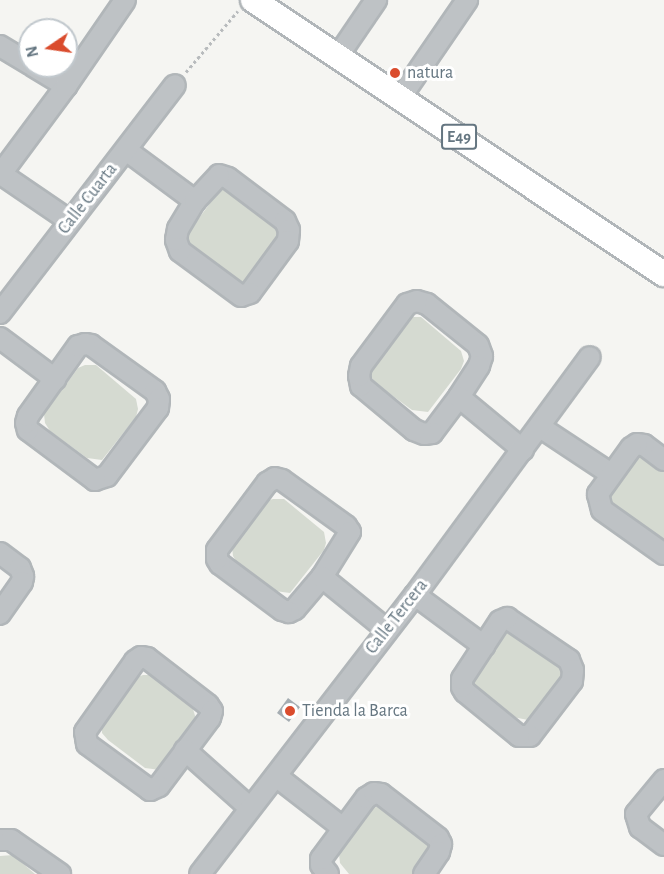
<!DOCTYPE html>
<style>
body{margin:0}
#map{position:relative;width:664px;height:874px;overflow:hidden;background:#f5f5f2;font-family:"Alegreya Sans",sans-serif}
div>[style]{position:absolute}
.green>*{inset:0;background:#d5dad1}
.building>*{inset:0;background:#a5adb2}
.path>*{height:3px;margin-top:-1.5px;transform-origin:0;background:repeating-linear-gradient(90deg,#b8bbbd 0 3px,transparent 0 6px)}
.roads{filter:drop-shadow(2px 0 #b1b6b9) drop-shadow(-2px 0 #b1b6b9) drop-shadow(0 2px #b1b6b9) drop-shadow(0 -2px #b1b6b9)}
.minor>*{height:20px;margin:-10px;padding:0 10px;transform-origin:10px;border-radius:10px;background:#bec2c5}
.major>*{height:24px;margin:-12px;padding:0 12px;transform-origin:12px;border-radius:12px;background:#fff}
.dots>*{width:16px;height:16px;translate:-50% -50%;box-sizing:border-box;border:3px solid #fff;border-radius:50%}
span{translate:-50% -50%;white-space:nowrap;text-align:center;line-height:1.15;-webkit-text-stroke:6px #fff;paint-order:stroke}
.shield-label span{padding:2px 4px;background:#fff;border:2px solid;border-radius:4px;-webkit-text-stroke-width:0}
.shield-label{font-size:16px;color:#657681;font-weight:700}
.poi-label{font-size:18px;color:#657681}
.left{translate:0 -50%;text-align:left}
.street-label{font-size:18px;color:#657681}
.north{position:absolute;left:18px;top:18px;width:60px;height:60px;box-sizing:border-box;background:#fff;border:2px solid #c1c8cd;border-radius:50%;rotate:257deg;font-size:16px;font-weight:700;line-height:24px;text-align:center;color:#657681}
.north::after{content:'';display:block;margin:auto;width:21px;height:27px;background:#da4c2d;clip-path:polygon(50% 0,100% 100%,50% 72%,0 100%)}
</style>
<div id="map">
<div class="green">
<div style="clip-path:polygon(226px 188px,277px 222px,279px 232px,277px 240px,243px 283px,236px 283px,191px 253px,185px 237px,219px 191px)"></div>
<div style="clip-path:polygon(410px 317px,421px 317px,461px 351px,464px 361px,461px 369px,428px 412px,412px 410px,375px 383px,370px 375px,369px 366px,403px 320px)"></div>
<div style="clip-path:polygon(85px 365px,96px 365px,136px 399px,138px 409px,136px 417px,102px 460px,87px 458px,50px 431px,45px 423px,44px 414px,78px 368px)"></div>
<div style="clip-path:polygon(636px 450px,664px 456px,664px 540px,661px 543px,654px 543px,602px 497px)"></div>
<div style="clip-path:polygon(273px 499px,284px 499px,324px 532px,326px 543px,324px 550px,290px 593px,275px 591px,238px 564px,233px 556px,232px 547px,266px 501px)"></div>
<div style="clip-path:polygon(511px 625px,564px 669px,562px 677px,528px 720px,513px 717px,476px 690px,471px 683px,504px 627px)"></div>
<div style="clip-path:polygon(143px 675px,154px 675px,193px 709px,196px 719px,194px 727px,160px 770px,145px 768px,108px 740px,102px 733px,102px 724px,135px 678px)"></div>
<div style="clip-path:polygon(380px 806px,391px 806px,431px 839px,433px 850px,419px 874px,349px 874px,340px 863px,339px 854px,373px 808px)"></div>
<div style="clip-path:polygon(13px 855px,35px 874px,0 874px,0 856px)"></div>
</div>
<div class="building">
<div style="clip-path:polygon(288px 698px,300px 707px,289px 722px,277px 713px)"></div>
</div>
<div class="path">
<div style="left:186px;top:72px;width:80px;rotate:-49.6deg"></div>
</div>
<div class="roads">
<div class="minor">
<div style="left:0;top:46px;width:35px;rotate:31deg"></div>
<div style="left:338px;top:56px;width:68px;rotate:-55.8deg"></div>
<div style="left:33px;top:66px;width:39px;rotate:31deg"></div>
<div style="left:400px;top:98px;width:119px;rotate:-55.6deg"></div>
<div style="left:126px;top:150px;width:86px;rotate:36.5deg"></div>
<div style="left:1px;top:174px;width:83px;rotate:34.3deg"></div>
<div style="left:0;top:175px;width:111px;rotate:-53.4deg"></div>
<div style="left:66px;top:86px;width:104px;rotate:-55.5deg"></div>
<div style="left:219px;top:175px;width:9px;rotate:18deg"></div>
<div style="left:228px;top:178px;width:71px;rotate:37deg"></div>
<div style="left:285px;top:221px;width:10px;rotate:66deg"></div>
<div style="left:289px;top:230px;width:11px;rotate:95deg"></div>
<div style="left:288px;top:241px;width:64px;rotate:126.2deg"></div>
<div style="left:250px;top:293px;width:9px;rotate:162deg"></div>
<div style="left:241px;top:296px;width:76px;rotate:-143.6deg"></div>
<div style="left:180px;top:251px;width:12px;rotate:-110deg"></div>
<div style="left:176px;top:240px;width:11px;rotate:-80deg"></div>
<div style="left:178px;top:229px;width:33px;rotate:-59deg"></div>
<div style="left:195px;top:201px;width:35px;rotate:-47deg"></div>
<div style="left:417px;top:301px;width:10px;rotate:17deg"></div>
<div style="left:427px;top:304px;width:65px;rotate:38.8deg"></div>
<div style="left:478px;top:345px;width:12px;rotate:70deg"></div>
<div style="left:482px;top:356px;width:10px;rotate:107deg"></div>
<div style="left:479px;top:366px;width:37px;rotate:123deg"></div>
<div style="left:459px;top:397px;width:45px;rotate:126.9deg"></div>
<div style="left:432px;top:433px;width:8px;rotate:173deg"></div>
<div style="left:424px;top:434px;width:11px;rotate:-158deg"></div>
<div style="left:414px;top:430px;width:69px;rotate:-140.3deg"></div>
<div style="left:361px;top:386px;width:10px;rotate:-101deg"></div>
<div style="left:359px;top:376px;width:10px;rotate:-79deg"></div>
<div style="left:361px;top:366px;width:77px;rotate:-53.4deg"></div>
<div style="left:407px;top:304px;width:10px;rotate:-17deg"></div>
<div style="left:0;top:313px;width:287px;rotate:-52.5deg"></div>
<div style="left:0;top:338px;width:69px;rotate:36.7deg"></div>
<div style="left:85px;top:344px;width:6px;rotate:9deg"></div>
<div style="left:91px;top:345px;width:79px;rotate:35.7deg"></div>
<div style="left:155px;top:391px;width:9px;rotate:63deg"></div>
<div style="left:159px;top:399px;width:9px;rotate:96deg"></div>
<div style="left:158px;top:408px;width:85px;rotate:126.9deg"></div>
<div style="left:107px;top:476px;width:13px;rotate:162deg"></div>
<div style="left:95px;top:480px;width:84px;rotate:-143.3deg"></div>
<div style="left:28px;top:430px;width:7px;rotate:-106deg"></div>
<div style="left:26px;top:423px;width:7px;rotate:-74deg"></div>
<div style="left:28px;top:416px;width:86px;rotate:-54.5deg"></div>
<div style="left:78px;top:346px;width:7px;rotate:-16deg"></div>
<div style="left:459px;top:397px;width:83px;rotate:39.6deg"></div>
<div style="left:540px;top:427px;width:85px;rotate:33.5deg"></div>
<div style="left:664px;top:460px;width:25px;rotate:-143deg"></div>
<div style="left:644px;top:445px;width:7px;rotate:-172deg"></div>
<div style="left:637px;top:444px;width:7px;rotate:146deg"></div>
<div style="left:631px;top:448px;width:57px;rotate:125.7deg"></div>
<div style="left:598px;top:494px;width:16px;rotate:76deg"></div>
<div style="left:602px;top:510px;width:76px;rotate:35.4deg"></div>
<div style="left:275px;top:478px;width:7px;rotate:16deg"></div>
<div style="left:282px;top:480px;width:79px;rotate:35.7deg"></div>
<div style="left:346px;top:526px;width:7px;rotate:56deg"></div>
<div style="left:350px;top:532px;width:53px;rotate:121.9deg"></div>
<div style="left:322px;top:577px;width:42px;rotate:130.2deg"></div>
<div style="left:295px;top:609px;width:7px;rotate:153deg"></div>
<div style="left:289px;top:612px;width:7px;rotate:-164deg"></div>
<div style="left:282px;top:610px;width:77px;rotate:-143.4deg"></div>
<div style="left:220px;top:564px;width:6px;rotate:-121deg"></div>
<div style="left:217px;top:559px;width:9px;rotate:-90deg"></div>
<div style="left:217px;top:550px;width:84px;rotate:-53.3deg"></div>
<div style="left:267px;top:483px;width:9px;rotate:-32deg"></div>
<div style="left:0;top:553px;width:25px;rotate:37deg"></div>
<div style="left:20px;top:568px;width:9px;rotate:69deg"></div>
<div style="left:23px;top:576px;width:6px;rotate:99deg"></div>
<div style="left:22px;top:582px;width:39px;rotate:125deg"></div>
<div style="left:322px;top:577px;width:82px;rotate:39.1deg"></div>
<div style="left:415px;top:595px;width:86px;rotate:36.5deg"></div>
<div style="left:507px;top:618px;width:75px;rotate:34.1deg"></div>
<div style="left:569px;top:660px;width:11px;rotate:68deg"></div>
<div style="left:573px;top:670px;width:11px;rotate:95deg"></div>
<div style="left:572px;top:681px;width:69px;rotate:127.4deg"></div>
<div style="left:530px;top:736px;width:11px;rotate:180deg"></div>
<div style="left:519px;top:736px;width:70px;rotate:-140.8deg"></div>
<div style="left:465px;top:692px;width:6px;rotate:-121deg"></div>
<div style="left:462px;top:687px;width:8px;rotate:-90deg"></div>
<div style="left:462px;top:679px;width:69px;rotate:-56.8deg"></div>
<div style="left:500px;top:621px;width:8px;rotate:-23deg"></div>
<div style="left:141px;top:657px;width:6px;rotate:9deg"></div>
<div style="left:147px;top:658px;width:77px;rotate:37.6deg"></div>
<div style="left:208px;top:705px;width:7px;rotate:56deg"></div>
<div style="left:212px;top:711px;width:7px;rotate:106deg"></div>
<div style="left:210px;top:718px;width:85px;rotate:126.9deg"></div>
<div style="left:159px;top:786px;width:10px;rotate:156deg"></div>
<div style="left:150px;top:790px;width:78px;rotate:-143.9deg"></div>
<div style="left:87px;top:744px;width:12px;rotate:-99deg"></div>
<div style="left:85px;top:732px;width:87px;rotate:-54.8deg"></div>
<div style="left:135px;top:661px;width:7px;rotate:-34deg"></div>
<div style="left:185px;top:750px;width:86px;rotate:41.7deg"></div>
<div style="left:276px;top:776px;width:85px;rotate:37.8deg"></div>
<div style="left:664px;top:780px;width:44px;rotate:129.5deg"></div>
<div style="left:636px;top:814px;width:14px;rotate:73deg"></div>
<div style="left:640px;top:827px;width:30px;rotate:37deg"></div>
<div style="left:0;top:840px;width:11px"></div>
<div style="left:11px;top:840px;width:60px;rotate:34.8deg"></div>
<div style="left:200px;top:874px;width:352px;rotate:-52.4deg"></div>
<div style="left:415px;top:595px;width:295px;rotate:-53.7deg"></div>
<div style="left:328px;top:874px;width:11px;rotate:-128deg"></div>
<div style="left:321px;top:865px;width:6px;rotate:-90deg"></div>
<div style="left:321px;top:859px;width:76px;rotate:-53.6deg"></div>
<div style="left:366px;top:798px;width:9px;rotate:-32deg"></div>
<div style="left:374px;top:793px;width:7px;rotate:8deg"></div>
<div style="left:381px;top:794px;width:72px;rotate:37.7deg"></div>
<div style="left:438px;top:838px;width:7px;rotate:63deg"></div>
<div style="left:441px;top:844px;width:8px;rotate:104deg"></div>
<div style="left:439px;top:852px;width:27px;rotate:124deg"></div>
</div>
<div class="major">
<div style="left:253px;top:0;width:494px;rotate:33.7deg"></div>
</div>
</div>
<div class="dots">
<div style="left:395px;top:73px;background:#da4c2d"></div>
<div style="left:290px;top:711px;background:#da4c2d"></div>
</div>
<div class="shield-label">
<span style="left:459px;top:137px">E49</span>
</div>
<div class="poi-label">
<span class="left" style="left:407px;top:73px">natura</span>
<span class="left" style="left:302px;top:711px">Tienda la Barca</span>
</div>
<div class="street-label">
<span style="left:88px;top:199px;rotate:-52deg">Calle Cuarta</span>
<span style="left:397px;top:617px;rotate:-52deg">Calle Tercera</span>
</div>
<div class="north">N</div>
</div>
